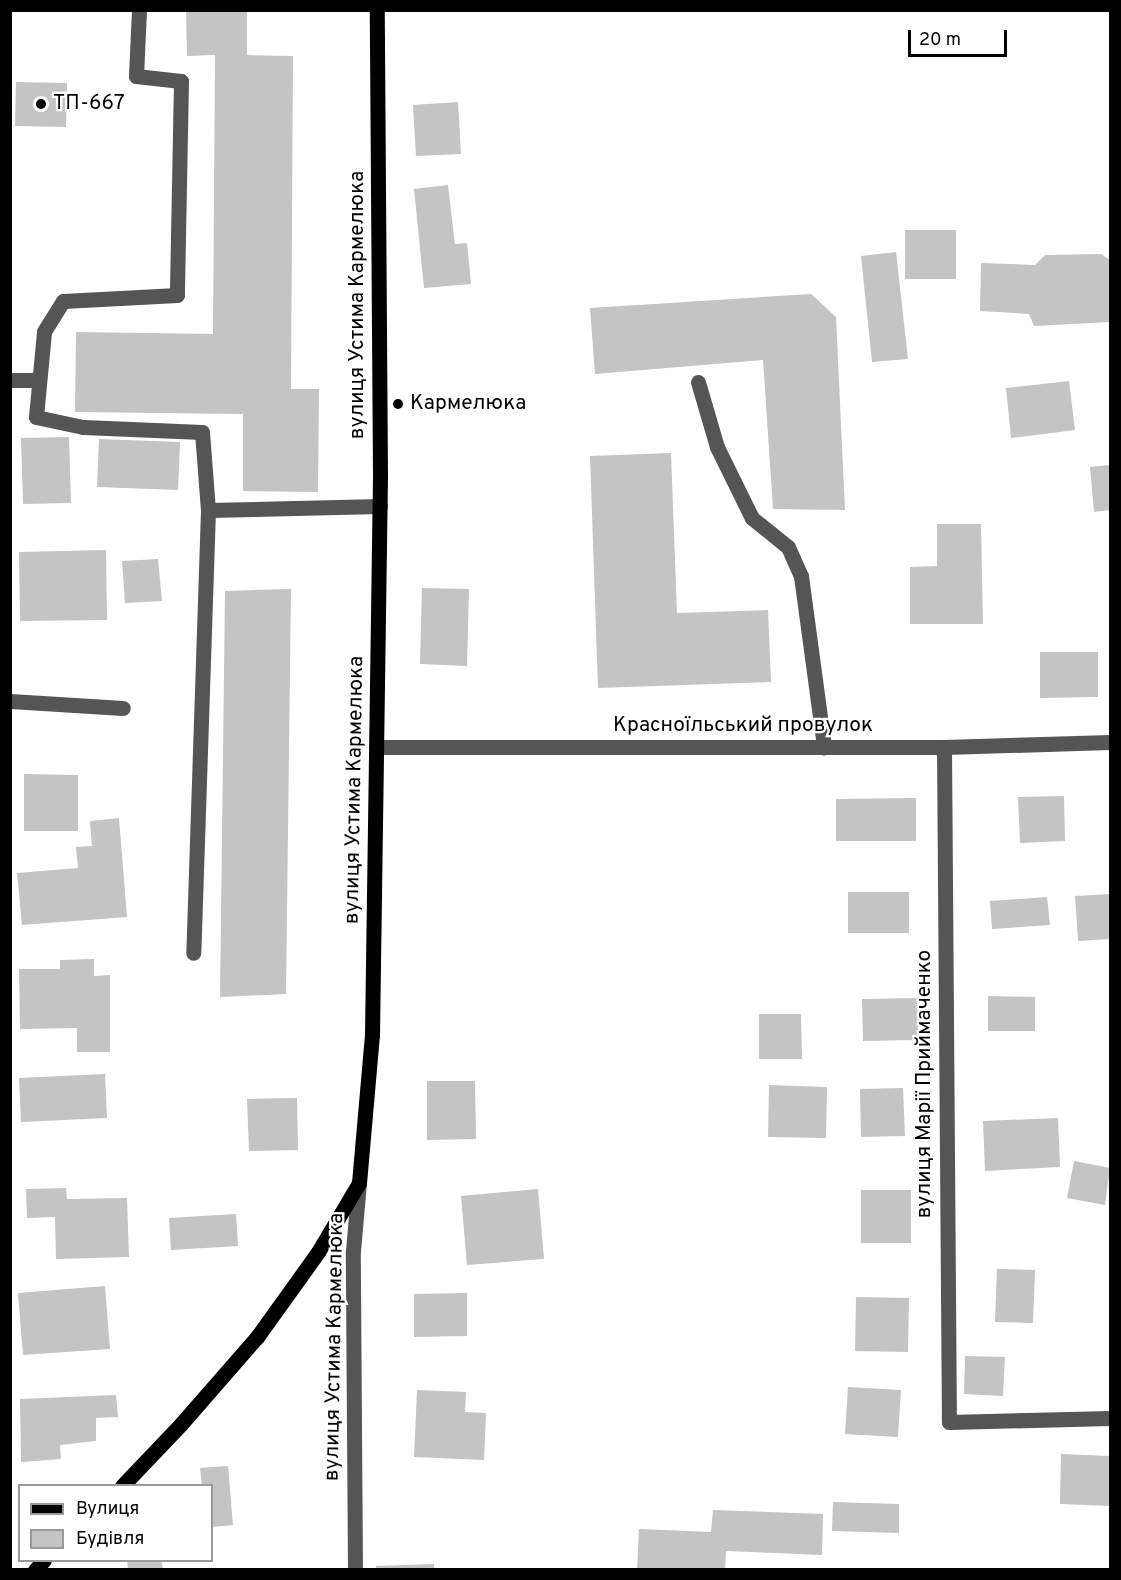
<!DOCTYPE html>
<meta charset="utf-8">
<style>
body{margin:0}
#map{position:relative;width:1121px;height:1580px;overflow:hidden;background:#fff;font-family:Overpass,sans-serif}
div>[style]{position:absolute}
.building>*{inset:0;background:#c4c4c4}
.minor>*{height:15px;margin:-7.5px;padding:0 7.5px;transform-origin:7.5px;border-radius:7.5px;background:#555}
.major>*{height:15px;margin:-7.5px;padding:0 7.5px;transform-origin:7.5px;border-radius:7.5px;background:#000}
.dots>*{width:16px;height:16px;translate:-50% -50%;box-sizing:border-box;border:3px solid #fff;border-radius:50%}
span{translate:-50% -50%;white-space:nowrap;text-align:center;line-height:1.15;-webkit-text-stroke:4.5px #fff;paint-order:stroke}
.poi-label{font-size:21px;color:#000}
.left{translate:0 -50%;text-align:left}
.street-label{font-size:21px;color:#000}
.frame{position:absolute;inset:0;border:12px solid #000;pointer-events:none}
.legend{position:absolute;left:18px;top:1484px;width:195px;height:78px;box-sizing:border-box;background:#fff;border:2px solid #999;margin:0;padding:8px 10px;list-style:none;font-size:18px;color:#000}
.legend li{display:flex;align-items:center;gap:12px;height:30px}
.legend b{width:30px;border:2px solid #999}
.scale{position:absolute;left:908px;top:30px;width:99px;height:27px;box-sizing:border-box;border:3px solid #000;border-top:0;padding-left:8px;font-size:18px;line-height:21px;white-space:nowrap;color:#000;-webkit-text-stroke:4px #fff;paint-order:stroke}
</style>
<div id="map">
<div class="building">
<div style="clip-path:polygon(186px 10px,247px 10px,247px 55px,293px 56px,291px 389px,319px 389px,318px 492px,243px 491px,243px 414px,75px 412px,76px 332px,213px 334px,215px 55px,187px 56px)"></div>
<div style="clip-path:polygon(16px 82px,67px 83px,66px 127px,15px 126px)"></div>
<div style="clip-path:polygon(458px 102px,461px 154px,416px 156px,413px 105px)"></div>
<div style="clip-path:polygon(448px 185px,455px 244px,467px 243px,471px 284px,424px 288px,414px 189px)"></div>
<div style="clip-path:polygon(905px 230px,956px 230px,956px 279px,905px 279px)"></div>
<div style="clip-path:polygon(896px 252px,908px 359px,872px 362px,861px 256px)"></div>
<div style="clip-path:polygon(1101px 254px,1110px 260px,1110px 322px,1034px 326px,1029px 314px,980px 311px,981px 263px,1035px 265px,1045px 255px)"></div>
<div style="clip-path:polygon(811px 294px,836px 317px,845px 510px,773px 509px,763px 360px,595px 374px,590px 308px)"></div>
<div style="clip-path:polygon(1069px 381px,1075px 430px,1011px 438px,1006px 388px)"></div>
<div style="clip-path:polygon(69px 437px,71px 503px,23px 504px,21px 438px)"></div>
<div style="clip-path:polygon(99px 439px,180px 442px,178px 490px,97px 487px)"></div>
<div style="clip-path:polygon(671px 453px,677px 613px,768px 610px,771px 682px,598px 688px,590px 456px)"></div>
<div style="clip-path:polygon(1110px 465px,1110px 510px,1094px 512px,1090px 467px)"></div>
<div style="clip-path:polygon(937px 524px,981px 524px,983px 624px,910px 624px,910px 567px,937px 566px)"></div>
<div style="clip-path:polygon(106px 550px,107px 620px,20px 621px,19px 552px)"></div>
<div style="clip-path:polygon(158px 559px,162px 601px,125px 603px,122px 561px)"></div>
<div style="clip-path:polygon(422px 588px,469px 589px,467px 666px,420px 664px)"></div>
<div style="clip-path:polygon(291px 589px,286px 994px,220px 997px,225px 591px)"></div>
<div style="clip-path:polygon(1040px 652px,1098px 652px,1098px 697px,1040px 698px)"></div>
<div style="clip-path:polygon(24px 774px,78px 775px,78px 831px,24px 831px)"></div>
<div style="clip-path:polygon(1064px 796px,1065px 841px,1020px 843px,1018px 797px)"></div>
<div style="clip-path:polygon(916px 798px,916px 841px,836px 841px,836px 799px)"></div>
<div style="clip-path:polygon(119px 818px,127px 917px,22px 925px,17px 873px,78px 868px,76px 847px,92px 846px,90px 821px)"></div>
<div style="clip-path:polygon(848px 892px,909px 892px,909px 933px,848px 933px)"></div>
<div style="clip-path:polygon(1110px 894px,1110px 939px,1078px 941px,1075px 896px)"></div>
<div style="clip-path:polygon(1047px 897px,1050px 925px,992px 929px,990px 901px)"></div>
<div style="clip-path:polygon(94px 959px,94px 976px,110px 975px,110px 1052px,77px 1052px,77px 1028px,20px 1029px,19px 969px,60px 969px,60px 960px)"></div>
<div style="clip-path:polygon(988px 996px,1035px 997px,1035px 1031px,988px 1031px)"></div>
<div style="clip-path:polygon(918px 998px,918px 1040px,863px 1041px,862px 999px)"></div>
<div style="clip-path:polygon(759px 1014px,801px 1014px,802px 1059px,759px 1059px)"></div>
<div style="clip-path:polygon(105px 1074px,107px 1118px,21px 1122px,19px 1078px)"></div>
<div style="clip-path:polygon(427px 1081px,475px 1081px,476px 1139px,427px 1140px)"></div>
<div style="clip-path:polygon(769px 1085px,827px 1087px,826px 1138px,768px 1137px)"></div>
<div style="clip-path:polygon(903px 1088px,905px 1136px,861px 1137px,860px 1089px)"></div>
<div style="clip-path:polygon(297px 1098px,298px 1150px,249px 1151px,247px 1099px)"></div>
<div style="clip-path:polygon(1058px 1118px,1060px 1167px,985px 1171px,983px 1121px)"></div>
<div style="clip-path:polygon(1074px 1161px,1110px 1168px,1105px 1205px,1067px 1198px)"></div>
<div style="clip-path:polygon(66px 1188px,67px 1199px,127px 1198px,129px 1257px,56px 1259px,55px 1217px,27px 1218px,26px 1189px)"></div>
<div style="clip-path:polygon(538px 1189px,544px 1259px,467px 1265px,461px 1196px)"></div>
<div style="clip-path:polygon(861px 1190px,911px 1190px,911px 1243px,861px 1243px)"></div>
<div style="clip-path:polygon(236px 1214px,238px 1246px,171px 1250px,169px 1218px)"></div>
<div style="clip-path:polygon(997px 1269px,1035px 1270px,1033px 1323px,995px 1322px)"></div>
<div style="clip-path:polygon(105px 1286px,110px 1349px,23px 1355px,18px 1293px)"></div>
<div style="clip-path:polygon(467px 1293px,467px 1336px,414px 1337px,414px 1294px)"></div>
<div style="clip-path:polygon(856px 1297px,909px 1298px,908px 1352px,855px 1351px)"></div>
<div style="clip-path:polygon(965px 1356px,1005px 1357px,1003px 1396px,964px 1394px)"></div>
<div style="clip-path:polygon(848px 1387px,901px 1390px,898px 1437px,845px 1434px)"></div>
<div style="clip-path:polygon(417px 1390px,466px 1392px,465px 1412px,486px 1413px,484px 1460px,414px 1457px)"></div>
<div style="clip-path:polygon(116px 1395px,118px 1417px,96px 1418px,96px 1441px,60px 1445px,61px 1459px,21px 1462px,20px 1399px)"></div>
<div style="clip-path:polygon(1061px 1454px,1110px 1456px,1110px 1506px,1060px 1504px)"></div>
<div style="clip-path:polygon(228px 1466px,233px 1525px,212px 1527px,212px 1486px,202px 1486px,200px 1468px)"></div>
<div style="clip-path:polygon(833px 1502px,899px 1504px,899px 1533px,832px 1531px)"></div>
<div style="clip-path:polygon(713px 1510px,823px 1514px,822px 1555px,726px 1551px,725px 1570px,637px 1570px,639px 1529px,711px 1532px)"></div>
<div style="clip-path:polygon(127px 1560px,161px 1560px,163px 1570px,128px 1570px)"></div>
<div style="clip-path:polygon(434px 1564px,434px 1570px,376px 1570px,376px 1566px)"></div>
</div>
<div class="minor">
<div style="left:139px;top:10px;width:66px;rotate:92.6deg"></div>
<div style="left:136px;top:76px;width:45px;rotate:6.3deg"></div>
<div style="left:181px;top:81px;width:214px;rotate:91.1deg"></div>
<div style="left:177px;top:295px;width:114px;rotate:177deg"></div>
<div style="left:63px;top:301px;width:36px;rotate:122deg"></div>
<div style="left:44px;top:332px;width:85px;rotate:95.4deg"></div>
<div style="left:36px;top:417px;width:48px;rotate:12deg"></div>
<div style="left:83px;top:427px;width:119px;rotate:2.4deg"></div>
<div style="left:202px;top:432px;width:78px;rotate:85.6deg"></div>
<div style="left:208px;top:510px;width:443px;rotate:91.9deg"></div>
<div style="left:10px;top:380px;width:29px"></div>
<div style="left:698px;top:382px;width:68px;rotate:73.7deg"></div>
<div style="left:717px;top:447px;width:79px;rotate:63.8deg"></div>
<div style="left:752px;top:518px;width:46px;rotate:38.9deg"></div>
<div style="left:788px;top:547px;width:32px;rotate:66deg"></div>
<div style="left:801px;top:576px;width:173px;rotate:82.3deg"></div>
<div style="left:208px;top:510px;width:172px;rotate:-1.3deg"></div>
<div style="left:10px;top:701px;width:113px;rotate:3.5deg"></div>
<div style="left:376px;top:747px;width:568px"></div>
<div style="left:944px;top:747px;width:166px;rotate:-1.7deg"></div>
<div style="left:944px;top:747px;width:675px;rotate:89.58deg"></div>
<div style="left:949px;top:1422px;width:161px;rotate:-1.4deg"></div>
<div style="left:355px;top:1570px;width:319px;rotate:-90.4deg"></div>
<div style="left:353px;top:1251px;width:68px;rotate:-85deg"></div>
</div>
<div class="major">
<div style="left:122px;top:1486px;width:86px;rotate:-46.4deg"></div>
<div style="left:181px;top:1424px;width:116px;rotate:-48.9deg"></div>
<div style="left:257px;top:1337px;width:105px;rotate:-54.3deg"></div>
<div style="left:318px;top:1252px;width:80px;rotate:-59.3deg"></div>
<div style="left:359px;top:1183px;width:149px;rotate:-85deg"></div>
<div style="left:372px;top:1035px;width:561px;rotate:-89.18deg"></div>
<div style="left:380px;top:474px;width:464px;rotate:-90.4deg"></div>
<div style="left:35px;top:1570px;width:13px;rotate:-48deg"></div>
</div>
<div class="dots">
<div style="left:41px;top:104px;background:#000"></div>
<div style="left:398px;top:404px;background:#000"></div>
</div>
<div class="poi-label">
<span class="left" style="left:53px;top:104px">ТП-667</span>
<span class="left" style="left:410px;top:404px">Кармелюка</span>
</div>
<div class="street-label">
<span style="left:358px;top:305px;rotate:-90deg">вулиця Устима Кармелюка</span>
<span style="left:743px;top:726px">Красноїльський провулок</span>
<span style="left:355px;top:790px;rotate:-89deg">вулиця Устима Кармелюка</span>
<span style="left:925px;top:1084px;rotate:-90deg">вулиця Марії Приймаченко</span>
<span style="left:335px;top:1347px;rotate:-89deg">вулиця Устима Кармелюка</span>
</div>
<div class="frame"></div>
<ul class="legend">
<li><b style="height:8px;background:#000"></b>Вулиця</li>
<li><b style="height:16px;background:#c4c4c4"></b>Будівля</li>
</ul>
<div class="scale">20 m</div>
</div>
